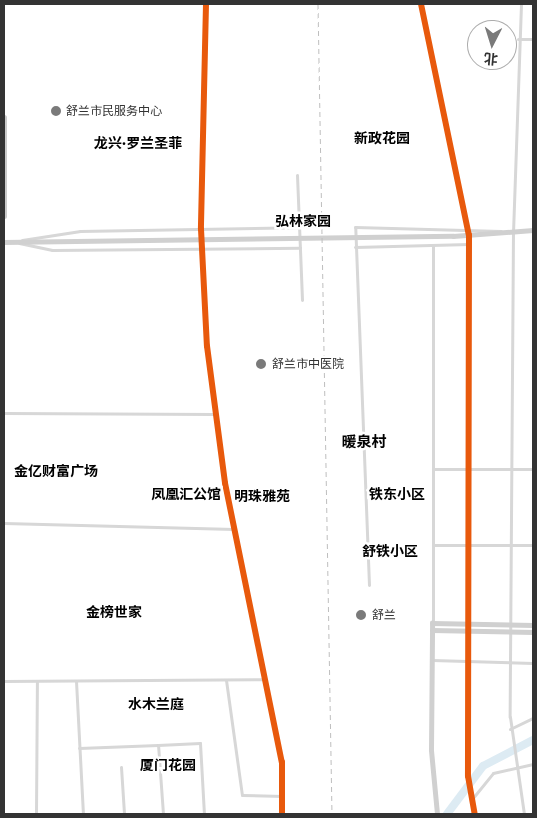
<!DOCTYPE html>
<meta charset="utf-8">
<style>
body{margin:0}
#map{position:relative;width:537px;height:818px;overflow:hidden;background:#fff;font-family:"Golos Text","Noto Sans SC",sans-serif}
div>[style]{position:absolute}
.river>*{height:8px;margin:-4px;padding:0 4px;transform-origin:4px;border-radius:4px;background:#ddebf3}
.street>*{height:3px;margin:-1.5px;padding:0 1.5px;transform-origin:1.5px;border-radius:1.5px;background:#d7d7d7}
.secondary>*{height:4.5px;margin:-2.25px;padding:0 2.25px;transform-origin:2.25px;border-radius:2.25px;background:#d0d0d0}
.primary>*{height:5px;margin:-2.5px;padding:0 2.5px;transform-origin:2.5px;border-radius:2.5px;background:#cacaca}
.rail>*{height:1px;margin-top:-0.5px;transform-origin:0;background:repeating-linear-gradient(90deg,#bebebe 0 5px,transparent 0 9px)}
.cycleway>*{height:6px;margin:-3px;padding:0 3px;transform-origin:3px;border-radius:3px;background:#e8590c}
.dots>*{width:14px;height:14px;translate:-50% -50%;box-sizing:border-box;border:2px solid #fff;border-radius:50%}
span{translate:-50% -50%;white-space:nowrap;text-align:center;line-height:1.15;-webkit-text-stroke:5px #fff;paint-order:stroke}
.poi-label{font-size:12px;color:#333}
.left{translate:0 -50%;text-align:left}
.neighbourhood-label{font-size:14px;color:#000;font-weight:700}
.quarter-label{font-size:15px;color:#000;font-weight:700}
.frame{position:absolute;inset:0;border:5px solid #333;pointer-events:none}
.north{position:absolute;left:467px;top:20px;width:50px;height:50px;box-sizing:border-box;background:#fff;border:1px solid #adadad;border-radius:50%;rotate:185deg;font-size:14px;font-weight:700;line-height:20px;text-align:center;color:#333}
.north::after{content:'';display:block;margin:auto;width:18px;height:22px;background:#7a7a7a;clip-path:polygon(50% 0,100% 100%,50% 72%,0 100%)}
</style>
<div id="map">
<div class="river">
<div style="left:447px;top:814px;width:60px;rotate:-53.1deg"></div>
<div style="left:483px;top:766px;width:56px;rotate:-27.5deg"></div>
</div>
<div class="street">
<div style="left:206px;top:4px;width:225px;rotate:91.3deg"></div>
<div style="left:201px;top:229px;width:117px;rotate:87.1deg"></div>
<div style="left:207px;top:346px;width:138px;rotate:82.5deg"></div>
<div style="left:225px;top:483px;width:285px;rotate:78.5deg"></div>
<div style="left:282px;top:762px;width:52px;rotate:90deg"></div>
<div style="left:421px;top:4px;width:236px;rotate:78.3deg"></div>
<div style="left:469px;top:235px;width:541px;rotate:90.11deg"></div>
<div style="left:468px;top:776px;width:39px;rotate:80deg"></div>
<div style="left:521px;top:4px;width:228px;rotate:92deg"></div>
<div style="left:513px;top:232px;width:485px;rotate:90.4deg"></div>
<div style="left:510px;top:717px;width:98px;rotate:81.8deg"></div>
<div style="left:518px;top:39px;width:15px"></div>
<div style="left:297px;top:175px;width:125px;rotate:87.7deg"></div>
<div style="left:22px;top:240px;width:59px;rotate:-8.8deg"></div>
<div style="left:80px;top:231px;width:219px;rotate:-1deg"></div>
<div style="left:19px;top:243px;width:34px;rotate:12deg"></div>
<div style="left:52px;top:250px;width:248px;rotate:-0.5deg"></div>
<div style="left:355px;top:247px;width:114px;rotate:-1.5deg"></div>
<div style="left:4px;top:413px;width:210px;rotate:0.3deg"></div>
<div style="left:433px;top:469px;width:100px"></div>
<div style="left:4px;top:523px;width:230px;rotate:1.5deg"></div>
<div style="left:433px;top:545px;width:100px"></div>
<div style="left:369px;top:585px;width:358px;rotate:-92.2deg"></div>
<div style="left:355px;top:227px;width:146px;rotate:1.6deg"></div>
<div style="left:433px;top:623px;width:377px;rotate:-90deg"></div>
<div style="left:432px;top:660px;width:101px;rotate:1.7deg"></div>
<div style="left:226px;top:680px;width:116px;rotate:82.1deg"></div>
<div style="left:242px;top:795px;width:41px;rotate:1.4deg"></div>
<div style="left:4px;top:681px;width:259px;rotate:-0.4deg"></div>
<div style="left:76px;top:681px;width:133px;rotate:87deg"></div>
<div style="left:510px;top:729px;width:25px;rotate:-26deg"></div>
<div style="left:79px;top:748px;width:79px;rotate:-2.2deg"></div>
<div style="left:121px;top:767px;width:47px;rotate:86.3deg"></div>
<div style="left:472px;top:799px;width:33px;rotate:-51deg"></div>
<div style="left:493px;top:773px;width:41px;rotate:-12.7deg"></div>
<div style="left:36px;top:814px;width:132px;rotate:-89.6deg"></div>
<div style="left:163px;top:814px;width:69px;rotate:-94.1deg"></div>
<div style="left:158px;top:745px;width:42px;rotate:-2.7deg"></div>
<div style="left:200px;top:743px;width:71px;rotate:86.8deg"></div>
</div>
<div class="secondary">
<div style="left:4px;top:242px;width:449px;rotate:-0.8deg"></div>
<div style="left:453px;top:236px;width:80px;rotate:-4.3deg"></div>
<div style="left:432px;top:630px;width:101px;rotate:1.1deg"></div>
<div style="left:437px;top:814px;width:64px;rotate:-95.4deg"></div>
<div style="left:431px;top:750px;width:127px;rotate:-89.5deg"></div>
<div style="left:432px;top:623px;width:101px;rotate:1.1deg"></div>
</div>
<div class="primary">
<div style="left:4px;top:117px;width:99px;rotate:90deg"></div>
</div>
<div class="rail">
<div style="left:318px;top:4px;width:810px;rotate:89.01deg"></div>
</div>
<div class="cycleway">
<div style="left:206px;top:4px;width:225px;rotate:91.3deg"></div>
<div style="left:201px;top:229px;width:117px;rotate:87.1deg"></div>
<div style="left:207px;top:346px;width:138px;rotate:82.5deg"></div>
<div style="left:225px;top:483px;width:285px;rotate:78.5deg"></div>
<div style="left:282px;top:762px;width:52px;rotate:90deg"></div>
<div style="left:421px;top:4px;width:236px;rotate:78.3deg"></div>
<div style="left:469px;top:235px;width:541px;rotate:90.11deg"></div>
<div style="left:468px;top:776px;width:39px;rotate:80deg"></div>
</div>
<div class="dots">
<div style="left:56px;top:111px;background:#7a7a7a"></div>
<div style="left:261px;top:364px;background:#7a7a7a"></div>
<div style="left:361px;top:615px;background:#7a7a7a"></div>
</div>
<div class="poi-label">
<span class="left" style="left:66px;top:111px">舒兰市民服务中心</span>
<span class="left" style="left:272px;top:364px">舒兰市中医院</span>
<span class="left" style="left:372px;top:615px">舒兰</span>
</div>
<div class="neighbourhood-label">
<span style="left:382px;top:138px">新政花园</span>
<span style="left:138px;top:143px">龙兴·罗兰圣菲</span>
<span style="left:303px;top:221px">弘林家园</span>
<span style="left:56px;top:471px">金亿财富广场</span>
<span style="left:186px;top:494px">凤凰汇公馆</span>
<span style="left:397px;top:494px">铁东小区</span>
<span style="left:262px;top:496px">明珠雅苑</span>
<span style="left:390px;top:551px">舒铁小区</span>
<span style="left:114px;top:612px">金榜世家</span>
<span style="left:156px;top:704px">水木兰庭</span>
<span style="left:168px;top:765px">厦门花园</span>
</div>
<div class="quarter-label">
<span style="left:364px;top:442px">暖泉村</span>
</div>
<div class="frame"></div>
<div class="north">北</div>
</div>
